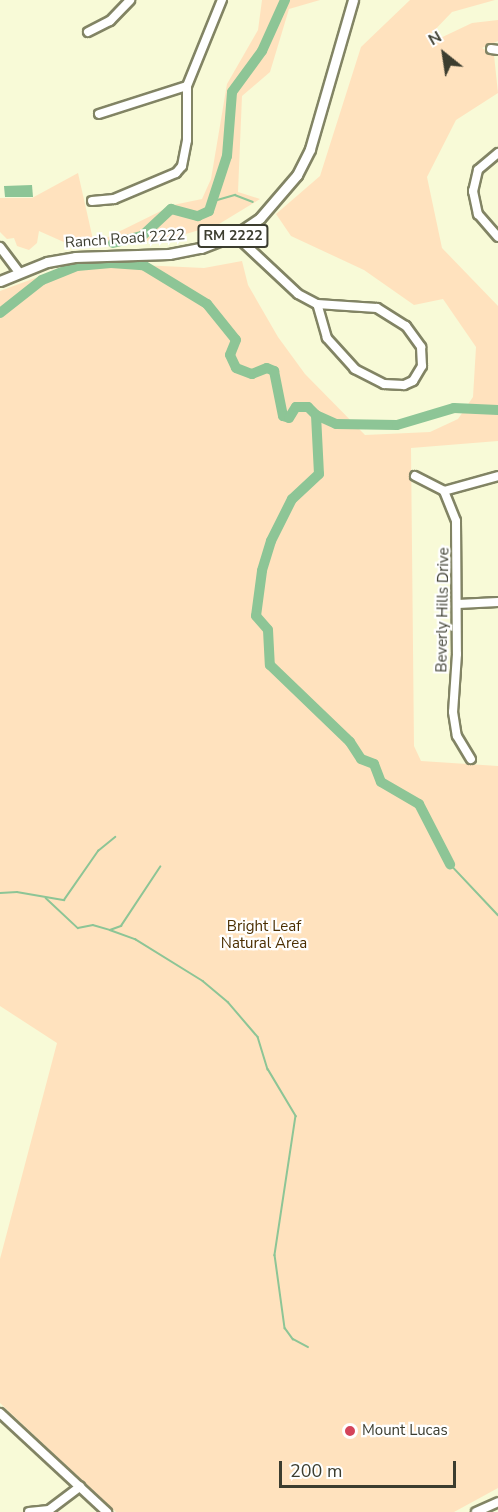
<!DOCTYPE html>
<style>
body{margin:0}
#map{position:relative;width:498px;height:1512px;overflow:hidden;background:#f8fad7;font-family:"Nunito Sans",sans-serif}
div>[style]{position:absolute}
.green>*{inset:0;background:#ffe2be}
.water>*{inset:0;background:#8dc596}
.stream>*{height:1.5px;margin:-0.75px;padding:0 0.75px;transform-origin:0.75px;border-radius:0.75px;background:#8dc596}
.river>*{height:10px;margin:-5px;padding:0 5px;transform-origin:5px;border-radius:5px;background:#8dc596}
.roads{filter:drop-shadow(2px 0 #828464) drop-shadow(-2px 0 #828464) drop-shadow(0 2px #828464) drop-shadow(0 -2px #828464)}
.minor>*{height:8px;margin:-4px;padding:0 4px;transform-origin:4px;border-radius:4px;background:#fff}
.major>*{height:9px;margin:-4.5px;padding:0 4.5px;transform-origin:4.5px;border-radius:4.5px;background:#fff}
.dots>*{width:16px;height:16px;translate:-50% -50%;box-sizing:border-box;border:3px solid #fff;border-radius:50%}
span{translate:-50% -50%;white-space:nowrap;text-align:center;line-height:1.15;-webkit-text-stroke:4.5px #fff;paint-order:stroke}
.shield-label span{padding:2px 4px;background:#fff;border:2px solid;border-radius:4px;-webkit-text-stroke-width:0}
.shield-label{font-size:14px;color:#3c3d2f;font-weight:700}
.street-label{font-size:15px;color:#3c3d2f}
.park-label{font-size:15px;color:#4b2e00}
.poi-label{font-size:15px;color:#3c3d2f}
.left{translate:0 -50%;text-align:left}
.north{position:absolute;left:414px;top:24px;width:60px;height:60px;-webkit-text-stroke:4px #fff;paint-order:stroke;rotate:330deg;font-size:16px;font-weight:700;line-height:24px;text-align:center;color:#3c3d2f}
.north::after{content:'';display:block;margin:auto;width:21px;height:27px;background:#3c3d2f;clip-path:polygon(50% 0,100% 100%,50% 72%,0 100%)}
.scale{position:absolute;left:279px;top:1461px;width:177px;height:27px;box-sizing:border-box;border:3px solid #3c3d2f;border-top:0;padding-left:8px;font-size:18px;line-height:21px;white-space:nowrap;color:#3c3d2f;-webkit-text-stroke:4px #fff;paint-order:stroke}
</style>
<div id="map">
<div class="green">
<div style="clip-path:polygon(262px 0,320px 0,289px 9px,270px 72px,242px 96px,238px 192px,260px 199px,219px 224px,166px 240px,94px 244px,66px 243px,39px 231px,37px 243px,29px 250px,17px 246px,14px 238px,7px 239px,0 232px,0 198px,32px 198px,78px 173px,94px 244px,173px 205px,202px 199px,211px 179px,227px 84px,258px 30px)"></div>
<div style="clip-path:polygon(410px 0,495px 0,452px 12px,428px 37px,432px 42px,472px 23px,498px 20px,498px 41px,482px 48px,494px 55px,498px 93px,456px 120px,427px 177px,442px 248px,498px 306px,498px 441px,411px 448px,414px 746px,421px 761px,498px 766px,498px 1488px,454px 1512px,116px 1512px,0 1403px,0 1259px,57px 1043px,0 1006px,0 291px,57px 270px,98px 263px,204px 268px,242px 261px,248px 285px,278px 337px,305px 374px,365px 435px,430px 432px,458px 419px,473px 397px,476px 347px,443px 299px,414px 305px,364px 270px,291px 236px,276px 214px,320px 176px,361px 47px)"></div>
</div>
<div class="water">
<div style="clip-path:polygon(32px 185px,33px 197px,5px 197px,4px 186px)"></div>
</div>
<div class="stream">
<div style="left:214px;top:201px;width:22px;rotate:-16deg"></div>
<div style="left:235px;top:195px;width:19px;rotate:21deg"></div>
<div style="left:450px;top:864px;width:70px;rotate:46.7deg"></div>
<div style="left:0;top:893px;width:17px;rotate:-3deg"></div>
<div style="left:17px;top:892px;width:48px;rotate:9.7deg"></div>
<div style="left:64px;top:900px;width:60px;rotate:-55.2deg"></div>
<div style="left:98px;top:851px;width:22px;rotate:-39deg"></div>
<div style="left:46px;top:898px;width:44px;rotate:43.2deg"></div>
<div style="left:78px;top:928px;width:15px;rotate:-11deg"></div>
<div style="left:93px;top:925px;width:18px;rotate:16deg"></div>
<div style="left:110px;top:930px;width:12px;rotate:-20deg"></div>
<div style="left:121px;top:926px;width:71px;rotate:-56.5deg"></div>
<div style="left:110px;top:930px;width:27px;rotate:20deg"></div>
<div style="left:135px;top:939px;width:80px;rotate:31.7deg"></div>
<div style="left:203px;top:981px;width:33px;rotate:40deg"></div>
<div style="left:228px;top:1002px;width:46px;rotate:49.4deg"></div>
<div style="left:258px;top:1037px;width:34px;rotate:73deg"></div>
<div style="left:268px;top:1069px;width:55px;rotate:59.2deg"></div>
<div style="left:296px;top:1116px;width:141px;rotate:98.6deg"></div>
<div style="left:275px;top:1255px;width:74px;rotate:82.2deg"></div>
<div style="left:285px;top:1328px;width:14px;rotate:54deg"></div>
<div style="left:293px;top:1339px;width:17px;rotate:28deg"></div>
</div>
<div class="river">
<div style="left:113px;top:243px;width:30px;rotate:-14deg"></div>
<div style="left:142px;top:236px;width:40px;rotate:-43deg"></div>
<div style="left:171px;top:209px;width:28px;rotate:15deg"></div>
<div style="left:198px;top:216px;width:12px;rotate:-24deg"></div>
<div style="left:209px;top:211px;width:58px;rotate:-71.9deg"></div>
<div style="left:227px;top:156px;width:64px;rotate:-85.5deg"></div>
<div style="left:232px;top:92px;width:51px;rotate:-53.8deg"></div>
<div style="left:262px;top:51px;width:56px;rotate:-65.7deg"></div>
<div style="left:0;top:313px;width:53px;rotate:-38.2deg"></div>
<div style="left:42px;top:280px;width:38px;rotate:-22deg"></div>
<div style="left:77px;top:266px;width:34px;rotate:-5deg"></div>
<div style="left:111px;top:263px;width:32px;rotate:4deg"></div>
<div style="left:143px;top:265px;width:75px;rotate:31.4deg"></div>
<div style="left:207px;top:304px;width:46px;rotate:51.1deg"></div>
<div style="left:236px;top:340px;width:16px;rotate:112deg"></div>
<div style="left:230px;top:355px;width:14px;rotate:65deg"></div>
<div style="left:236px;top:368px;width:17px;rotate:21deg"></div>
<div style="left:252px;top:374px;width:16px;rotate:-22deg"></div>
<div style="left:267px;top:368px;width:8px;rotate:23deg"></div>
<div style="left:274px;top:371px;width:46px;rotate:78.7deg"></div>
<div style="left:283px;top:416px;width:6px;rotate:18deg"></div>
<div style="left:289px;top:418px;width:13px;rotate:-58deg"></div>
<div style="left:296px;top:407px;width:12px"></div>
<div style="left:308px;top:407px;width:11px;rotate:45deg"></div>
<div style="left:316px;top:415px;width:22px;rotate:24deg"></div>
<div style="left:336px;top:424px;width:61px;rotate:0.9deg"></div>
<div style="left:397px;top:425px;width:59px;rotate:-16.6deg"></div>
<div style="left:454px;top:408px;width:44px;rotate:2.6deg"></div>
<div style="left:316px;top:415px;width:59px;rotate:87.1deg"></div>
<div style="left:319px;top:474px;width:37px;rotate:137deg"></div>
<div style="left:292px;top:499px;width:47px;rotate:116.6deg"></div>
<div style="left:271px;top:541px;width:31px;rotate:107deg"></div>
<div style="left:262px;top:571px;width:45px;rotate:97.6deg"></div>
<div style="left:256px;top:616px;width:18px;rotate:49deg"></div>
<div style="left:268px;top:630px;width:35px;rotate:87deg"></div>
<div style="left:270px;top:665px;width:111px;rotate:43.9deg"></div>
<div style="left:350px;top:742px;width:20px;rotate:57deg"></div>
<div style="left:361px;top:759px;width:14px;rotate:21deg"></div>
<div style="left:374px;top:764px;width:19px;rotate:69deg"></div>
<div style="left:381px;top:782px;width:44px;rotate:30.1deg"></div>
<div style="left:419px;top:804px;width:68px;rotate:62.7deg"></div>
</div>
<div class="roads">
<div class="minor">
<div style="left:88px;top:32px;width:25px;rotate:-27deg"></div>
<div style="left:110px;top:21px;width:29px;rotate:-46deg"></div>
<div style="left:491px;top:49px;width:7px;rotate:8deg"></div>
<div style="left:99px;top:114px;width:92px;rotate:-17.7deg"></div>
<div style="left:498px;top:153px;width:26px;rotate:140deg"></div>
<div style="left:478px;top:170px;width:22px;rotate:103deg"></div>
<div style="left:473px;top:191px;width:24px;rotate:78deg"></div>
<div style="left:478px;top:214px;width:30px;rotate:49deg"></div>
<div style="left:92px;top:201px;width:22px;rotate:-5deg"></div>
<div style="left:114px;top:199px;width:67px;rotate:-22.8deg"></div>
<div style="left:176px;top:173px;width:9px;rotate:-49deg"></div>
<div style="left:182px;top:166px;width:26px;rotate:-79deg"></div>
<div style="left:187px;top:140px;width:54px;rotate:-90deg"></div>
<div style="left:187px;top:86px;width:93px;rotate:-67.9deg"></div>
<div style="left:235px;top:235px;width:86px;rotate:43.1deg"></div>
<div style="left:298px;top:294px;width:21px;rotate:28deg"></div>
<div style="left:0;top:247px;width:31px;rotate:53deg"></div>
<div style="left:317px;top:304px;width:60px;rotate:3.8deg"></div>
<div style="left:377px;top:308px;width:34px;rotate:32deg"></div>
<div style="left:406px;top:326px;width:26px;rotate:54deg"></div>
<div style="left:421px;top:347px;width:19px;rotate:87deg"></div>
<div style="left:422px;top:366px;width:17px;rotate:121deg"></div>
<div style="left:413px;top:381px;width:10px;rotate:156deg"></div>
<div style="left:404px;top:385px;width:20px;rotate:-177deg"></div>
<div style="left:384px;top:384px;width:33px;rotate:-153deg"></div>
<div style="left:355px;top:369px;width:42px;rotate:-132.1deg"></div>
<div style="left:327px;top:338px;width:35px;rotate:-106deg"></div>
<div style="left:415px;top:476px;width:33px;rotate:27deg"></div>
<div style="left:444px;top:491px;width:32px;rotate:68deg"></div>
<div style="left:456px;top:521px;width:133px;rotate:89.6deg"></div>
<div style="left:457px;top:654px;width:58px;rotate:93.9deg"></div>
<div style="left:453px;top:712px;width:24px;rotate:81deg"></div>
<div style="left:457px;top:736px;width:27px;rotate:59deg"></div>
<div style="left:444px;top:491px;width:56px;rotate:-15.5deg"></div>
<div style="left:458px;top:604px;width:40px;rotate:-2.9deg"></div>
<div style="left:0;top:1413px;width:146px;rotate:42.8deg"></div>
<div style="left:29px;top:1512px;width:20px;rotate:-6deg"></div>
<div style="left:49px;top:1510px;width:39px;rotate:-37deg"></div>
<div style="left:476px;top:1512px;width:24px;rotate:-24deg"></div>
</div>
<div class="major">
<div style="left:0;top:281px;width:51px;rotate:-22deg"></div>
<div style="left:47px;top:262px;width:28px;rotate:-10deg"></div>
<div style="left:75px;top:257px;width:94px;rotate:-1.8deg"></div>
<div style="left:169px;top:254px;width:33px;rotate:-11deg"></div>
<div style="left:201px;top:248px;width:36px;rotate:-21deg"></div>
<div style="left:235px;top:235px;width:30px;rotate:-34deg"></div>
<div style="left:260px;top:218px;width:57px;rotate:-49.3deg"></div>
<div style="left:297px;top:175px;width:29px;rotate:-63deg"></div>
<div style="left:310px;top:149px;width:155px;rotate:-73.9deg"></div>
</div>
</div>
<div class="dots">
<div style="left:350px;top:1431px;background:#d4445a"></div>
</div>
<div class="shield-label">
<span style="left:233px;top:236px">RM 2222</span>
</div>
<div class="street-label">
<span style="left:125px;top:239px;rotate:-4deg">Ranch Road 2222</span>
<span style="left:443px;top:610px;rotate:-89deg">Beverly Hills Drive</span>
</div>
<div class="park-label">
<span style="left:264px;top:935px">Bright Leaf<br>Natural Area</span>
</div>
<div class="poi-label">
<span class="left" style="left:362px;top:1431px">Mount Lucas</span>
</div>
<div class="north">N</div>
<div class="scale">200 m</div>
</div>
